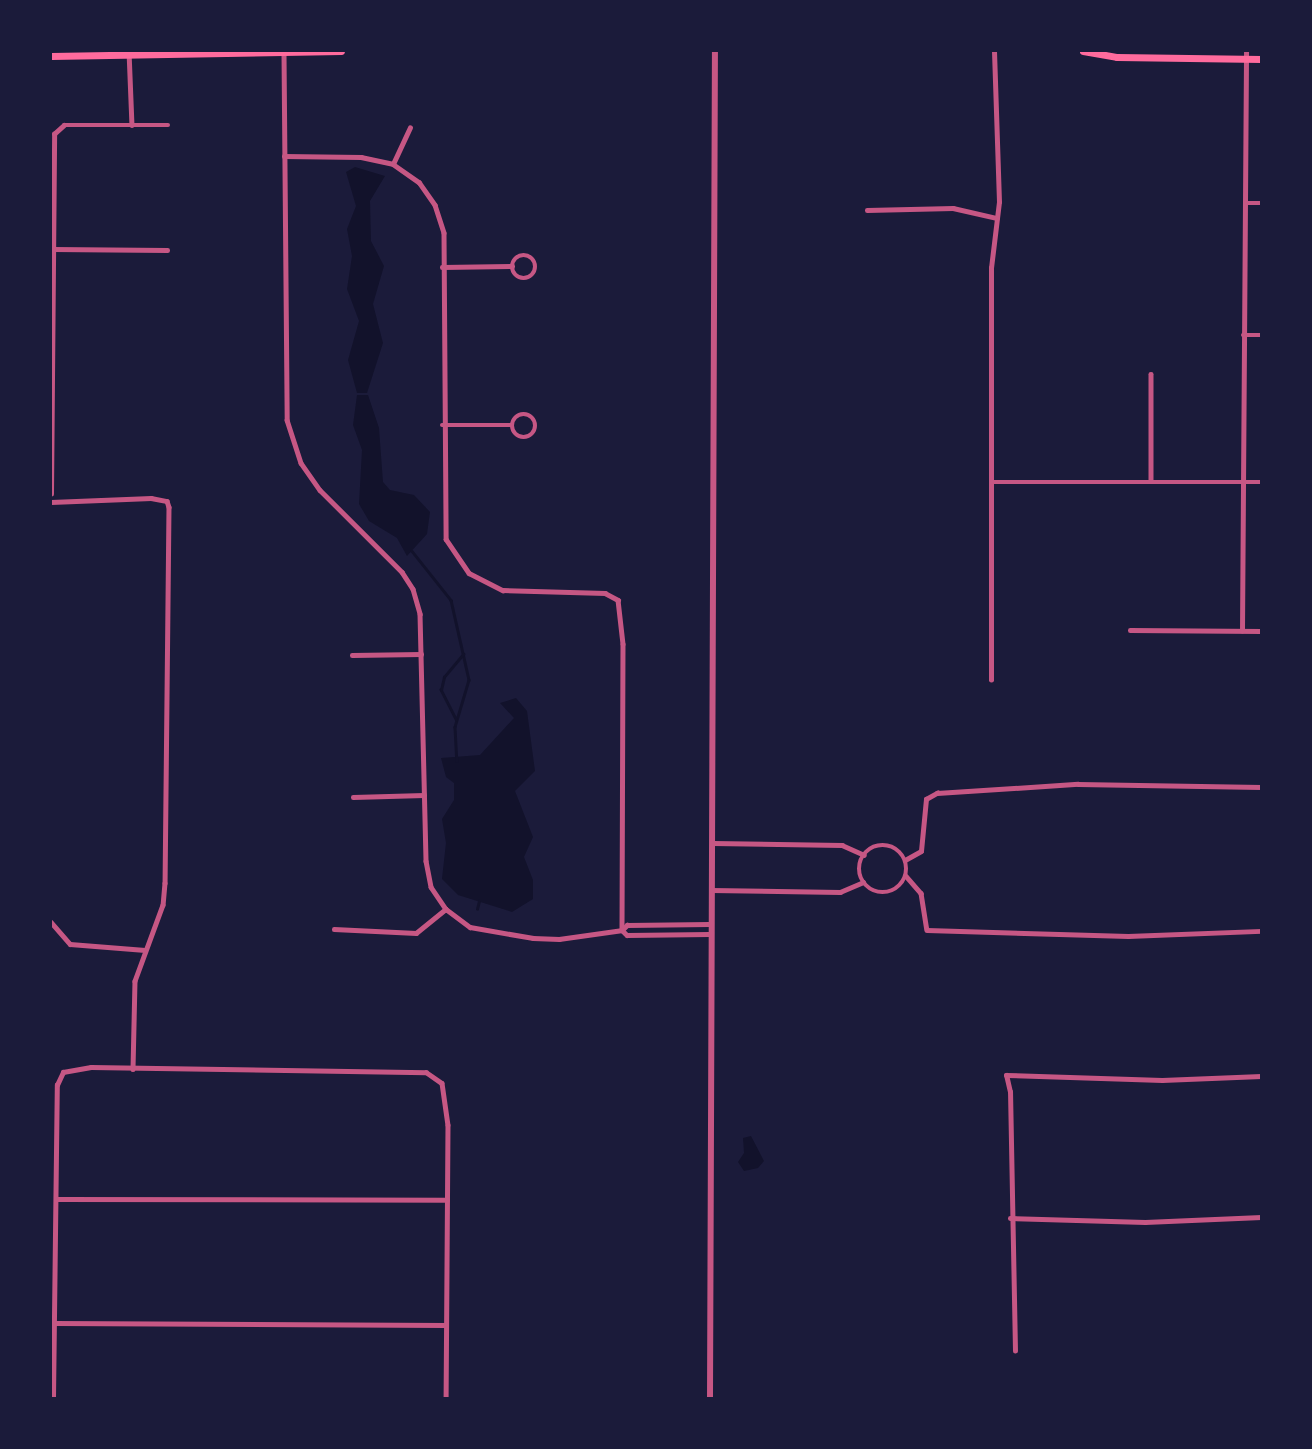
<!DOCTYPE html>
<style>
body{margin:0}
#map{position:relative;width:1312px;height:1449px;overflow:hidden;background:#1b1b3a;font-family:Barlow,sans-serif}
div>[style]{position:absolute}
.water>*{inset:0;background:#12122b}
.stream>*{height:2.5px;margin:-1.25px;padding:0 1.25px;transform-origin:1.25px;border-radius:1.25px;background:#12122b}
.minor>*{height:4.5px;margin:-2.25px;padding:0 2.25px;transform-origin:2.25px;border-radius:2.25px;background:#c65784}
.minor>.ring{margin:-2.25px;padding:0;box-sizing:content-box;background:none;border:4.5px solid #c65784;border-radius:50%}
.tertiary>*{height:6px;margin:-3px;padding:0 3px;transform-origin:3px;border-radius:3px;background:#c65784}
.secondary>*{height:7px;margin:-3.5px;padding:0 3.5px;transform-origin:3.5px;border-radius:3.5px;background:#ff6b9d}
span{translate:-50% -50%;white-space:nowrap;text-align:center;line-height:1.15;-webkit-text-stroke:7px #1b1b3a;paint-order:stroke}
.frame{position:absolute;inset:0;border:52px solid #1b1b3a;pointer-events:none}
</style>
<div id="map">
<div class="water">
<div style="clip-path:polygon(355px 167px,385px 176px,370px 201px,371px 241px,384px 266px,373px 304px,383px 343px,367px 393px,357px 393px,348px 360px,359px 321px,347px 289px,352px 256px,347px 229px,356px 206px,346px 172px)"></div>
<div style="clip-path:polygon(357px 395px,368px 395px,379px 428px,383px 482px,390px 490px,414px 495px,430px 512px,427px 534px,407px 556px,397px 538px,369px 521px,359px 504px,362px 450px,353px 425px)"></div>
<div style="clip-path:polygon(516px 698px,527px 711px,535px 771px,515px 791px,533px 837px,524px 857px,533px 880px,533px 899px,512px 912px,458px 895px,442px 879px,446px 843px,442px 819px,454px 800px,454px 783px,446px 777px,441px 758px,480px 755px,514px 718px,500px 703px)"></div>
<div style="clip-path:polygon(751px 1136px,764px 1161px,758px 1168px,744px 1171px,738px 1162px,744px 1153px,743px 1138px)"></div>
</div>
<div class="stream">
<div style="left:412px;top:551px;width:63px;rotate:51.5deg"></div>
<div style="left:451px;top:600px;width:82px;rotate:77.3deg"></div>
<div style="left:469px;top:680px;width:49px;rotate:106.6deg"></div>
<div style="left:455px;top:727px;width:34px;rotate:87deg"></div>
<div style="left:456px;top:720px;width:34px;rotate:-117deg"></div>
<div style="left:441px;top:690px;width:13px;rotate:-77deg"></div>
<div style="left:444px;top:677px;width:30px;rotate:-50deg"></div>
<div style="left:477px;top:909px;width:8px;rotate:-76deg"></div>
</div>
<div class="minor">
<div style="left:129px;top:51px;width:74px;rotate:87.7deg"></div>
<div style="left:284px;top:53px;width:367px;rotate:89.5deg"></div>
<div style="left:287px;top:420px;width:45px;rotate:72deg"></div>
<div style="left:301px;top:463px;width:33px;rotate:55deg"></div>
<div style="left:320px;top:490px;width:116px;rotate:45deg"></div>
<div style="left:402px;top:572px;width:20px;rotate:57deg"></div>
<div style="left:413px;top:589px;width:26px;rotate:74deg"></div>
<div style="left:420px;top:614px;width:247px;rotate:88.6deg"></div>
<div style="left:426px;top:861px;width:26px;rotate:79deg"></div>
<div style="left:431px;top:887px;width:27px;rotate:56deg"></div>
<div style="left:446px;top:909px;width:30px;rotate:37deg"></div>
<div style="left:470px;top:927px;width:64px;rotate:9.9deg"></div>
<div style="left:533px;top:938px;width:26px;rotate:2deg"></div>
<div style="left:559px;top:939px;width:64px;rotate:-8.1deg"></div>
<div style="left:622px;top:930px;width:7px;rotate:-45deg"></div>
<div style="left:627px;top:925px;width:82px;rotate:-0.7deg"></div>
<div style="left:284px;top:156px;width:77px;rotate:0.7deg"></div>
<div style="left:361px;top:157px;width:33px;rotate:12deg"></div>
<div style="left:393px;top:164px;width:32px;rotate:35deg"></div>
<div style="left:419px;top:182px;width:28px;rotate:55deg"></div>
<div style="left:435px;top:205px;width:29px;rotate:72deg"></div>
<div style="left:444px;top:233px;width:306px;rotate:89.6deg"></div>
<div style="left:446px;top:539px;width:41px;rotate:55.9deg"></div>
<div style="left:469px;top:573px;width:38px;rotate:27deg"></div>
<div style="left:503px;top:590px;width:102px;rotate:1.7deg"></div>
<div style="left:605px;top:593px;width:15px;rotate:28deg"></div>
<div style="left:618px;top:600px;width:44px;rotate:83.5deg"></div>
<div style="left:623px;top:644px;width:286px;rotate:90.2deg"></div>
<div style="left:622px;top:930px;width:7px;rotate:45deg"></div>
<div style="left:627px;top:935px;width:82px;rotate:-0.7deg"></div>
<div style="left:393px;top:164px;width:40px;rotate:-65deg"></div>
<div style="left:1245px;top:203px;width:16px"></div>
<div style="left:867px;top:210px;width:86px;rotate:-1.3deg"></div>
<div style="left:953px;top:208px;width:45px;rotate:12.8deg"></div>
<div style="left:53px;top:249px;width:114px;rotate:0.5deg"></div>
<div class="ring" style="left:512px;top:255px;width:19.5px;height:19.5px"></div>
<div style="left:442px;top:267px;width:70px;rotate:-0.8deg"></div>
<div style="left:1243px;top:335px;width:18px"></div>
<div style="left:1151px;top:374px;width:107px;rotate:90deg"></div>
<div class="ring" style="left:512px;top:414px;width:19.5px;height:19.5px"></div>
<div style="left:442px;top:425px;width:69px"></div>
<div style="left:993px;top:482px;width:268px"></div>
<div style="left:51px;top:494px;width:360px;rotate:-89.5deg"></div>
<div style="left:54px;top:134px;width:13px;rotate:-42deg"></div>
<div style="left:64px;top:125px;width:104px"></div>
<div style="left:51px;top:502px;width:100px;rotate:-2.3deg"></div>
<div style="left:151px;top:498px;width:16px;rotate:11deg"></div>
<div style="left:167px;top:501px;width:6px;rotate:72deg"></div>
<div style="left:169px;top:507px;width:376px;rotate:90.6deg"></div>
<div style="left:165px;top:883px;width:22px;rotate:95deg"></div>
<div style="left:163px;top:905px;width:81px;rotate:110.2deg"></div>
<div style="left:135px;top:981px;width:88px;rotate:91.3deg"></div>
<div style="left:1130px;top:630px;width:131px;rotate:0.4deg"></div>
<div style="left:1242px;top:631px;width:580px;rotate:-89.6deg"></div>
<div style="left:352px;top:655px;width:69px;rotate:-0.8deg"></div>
<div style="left:991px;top:680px;width:412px;rotate:-90deg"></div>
<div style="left:991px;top:268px;width:66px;rotate:-83.1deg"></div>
<div style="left:999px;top:202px;width:151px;rotate:-91.9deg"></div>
<div style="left:353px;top:797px;width:71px;rotate:-1.6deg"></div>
<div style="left:713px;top:843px;width:129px;rotate:0.9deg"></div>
<div style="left:842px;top:845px;width:24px;rotate:24deg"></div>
<div class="ring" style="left:859px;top:845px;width:43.5px;height:43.5px"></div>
<div style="left:905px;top:860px;width:18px;rotate:-29deg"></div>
<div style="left:921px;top:851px;width:52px;rotate:-84.5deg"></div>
<div style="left:926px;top:799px;width:13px;rotate:-29deg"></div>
<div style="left:937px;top:793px;width:141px;rotate:-3.7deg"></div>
<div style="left:1078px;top:784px;width:183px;rotate:0.9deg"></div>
<div style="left:906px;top:876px;width:23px;rotate:49deg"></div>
<div style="left:921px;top:893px;width:37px;rotate:81deg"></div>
<div style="left:927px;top:930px;width:201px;rotate:1.7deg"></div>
<div style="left:1128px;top:936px;width:133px;rotate:-2.2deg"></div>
<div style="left:711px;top:890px;width:129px;rotate:0.9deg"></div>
<div style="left:840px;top:892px;width:25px;rotate:-23deg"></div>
<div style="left:51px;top:922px;width:29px;rotate:49deg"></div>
<div style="left:70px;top:944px;width:75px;rotate:4.6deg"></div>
<div style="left:334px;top:929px;width:82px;rotate:2.8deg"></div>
<div style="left:416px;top:933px;width:38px;rotate:-39deg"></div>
<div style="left:56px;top:1199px;width:391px;rotate:0.1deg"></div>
<div style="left:1010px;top:1218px;width:135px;rotate:1.7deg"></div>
<div style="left:1145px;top:1222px;width:116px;rotate:-2.5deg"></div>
<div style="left:55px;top:1323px;width:391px;rotate:0.3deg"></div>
<div style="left:1015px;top:1351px;width:259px;rotate:-91.1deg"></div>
<div style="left:1010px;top:1092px;width:17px;rotate:-103deg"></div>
<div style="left:1006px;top:1075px;width:156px;rotate:1.8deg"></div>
<div style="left:1162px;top:1080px;width:99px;rotate:-2.3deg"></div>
<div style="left:53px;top:1398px;width:313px;rotate:-89.3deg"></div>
<div style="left:57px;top:1085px;width:14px;rotate:-65deg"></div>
<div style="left:63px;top:1072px;width:28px;rotate:-10deg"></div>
<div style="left:91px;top:1067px;width:335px;rotate:0.9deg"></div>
<div style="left:426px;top:1072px;width:19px;rotate:35deg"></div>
<div style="left:442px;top:1083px;width:42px;rotate:81.9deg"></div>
<div style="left:448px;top:1125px;width:273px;rotate:90.4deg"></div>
</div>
<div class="tertiary">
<div style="left:710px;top:1398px;width:1347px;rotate:-89.79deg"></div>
</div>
<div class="secondary">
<div style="left:1083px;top:51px;width:35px;rotate:10deg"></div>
<div style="left:1117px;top:57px;width:144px;rotate:0.8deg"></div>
<div style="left:51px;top:56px;width:290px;rotate:-1deg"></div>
</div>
<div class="frame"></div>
</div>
